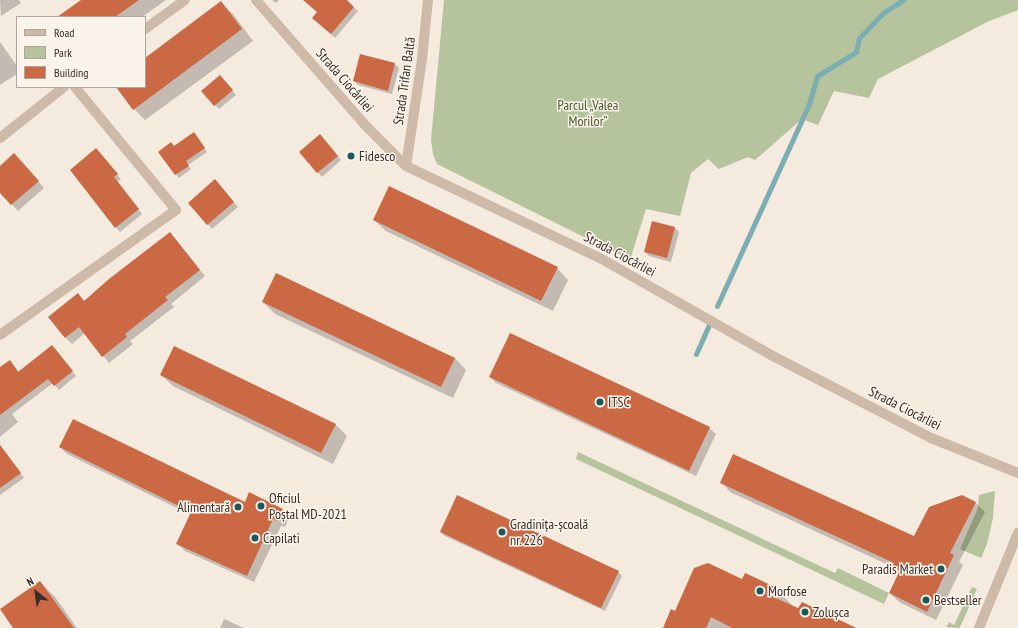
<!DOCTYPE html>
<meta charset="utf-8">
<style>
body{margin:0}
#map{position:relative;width:1018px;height:628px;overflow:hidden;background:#f4eade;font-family:"PT Sans Narrow",sans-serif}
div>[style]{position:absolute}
.green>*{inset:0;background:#b5c49d}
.shadow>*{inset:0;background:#0003}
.stream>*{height:5px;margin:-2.5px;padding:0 2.5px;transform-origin:2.5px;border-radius:2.5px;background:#7baeb2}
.building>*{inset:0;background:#cb6944}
.street>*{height:10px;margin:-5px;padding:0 5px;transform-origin:5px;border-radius:5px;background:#cdbaa9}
.dots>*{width:11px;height:11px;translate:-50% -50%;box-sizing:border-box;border:2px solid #fbf4eb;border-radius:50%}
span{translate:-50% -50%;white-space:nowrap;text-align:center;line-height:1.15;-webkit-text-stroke:3px #fbf4eb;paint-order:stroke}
.street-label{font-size:14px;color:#392f29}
.park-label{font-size:14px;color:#47592b}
.poi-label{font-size:14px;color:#392f29}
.left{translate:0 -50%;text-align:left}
.right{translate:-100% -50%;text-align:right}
.legend{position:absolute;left:16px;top:16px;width:130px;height:72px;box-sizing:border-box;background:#fbf4eb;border:1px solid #ada59d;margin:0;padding:5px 7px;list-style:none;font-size:12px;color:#392f29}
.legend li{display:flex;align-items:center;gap:8px;height:20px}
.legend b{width:20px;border:1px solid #ada59d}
.north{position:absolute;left:16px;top:572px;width:40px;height:40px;-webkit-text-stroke:3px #fbf4eb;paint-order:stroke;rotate:331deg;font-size:11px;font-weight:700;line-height:16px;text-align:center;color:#392f29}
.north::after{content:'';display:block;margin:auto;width:14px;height:18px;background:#392f29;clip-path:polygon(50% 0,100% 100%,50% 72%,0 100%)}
</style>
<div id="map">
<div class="green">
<div style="clip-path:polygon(444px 0,1018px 0,1018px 10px,987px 22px,878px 79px,869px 98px,834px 91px,818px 125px,802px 119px,755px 160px,748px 157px,719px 169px,708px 159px,691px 173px,680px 216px,646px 209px,630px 260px,437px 164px,433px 154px,431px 140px)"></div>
<div style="clip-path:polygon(578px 452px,835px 573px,838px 568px,889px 593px,884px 604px,576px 459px)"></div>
<div style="clip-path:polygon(995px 491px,993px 518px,987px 544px,981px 558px,960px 549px,978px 508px,979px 495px)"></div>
<div style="clip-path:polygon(972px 587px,977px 589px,961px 625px,959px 628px,946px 627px,949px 622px,954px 625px)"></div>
</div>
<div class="shadow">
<div style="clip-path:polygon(0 0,19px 0,21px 3px,1px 16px)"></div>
<div style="clip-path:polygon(82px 0,166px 0,142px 17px,59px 17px)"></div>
<div style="clip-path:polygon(272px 0,279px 0,276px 3px)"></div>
<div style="clip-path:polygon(304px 0,345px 0,358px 11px,335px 38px,317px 22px,318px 13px)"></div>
<div style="clip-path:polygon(221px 3px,233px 14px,253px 41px,145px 120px,134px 109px,118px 87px,145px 87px,145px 59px)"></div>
<div style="clip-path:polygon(0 42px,17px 66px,17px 74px,0 85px)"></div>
<div style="clip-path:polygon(361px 55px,395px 64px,399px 68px,392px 94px,358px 85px,354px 81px)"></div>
<div style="clip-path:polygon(224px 80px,236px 95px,219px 109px,215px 105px)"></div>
<div style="clip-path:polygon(197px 137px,207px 152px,188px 165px,191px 169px,179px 178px,159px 152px,171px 143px,175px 146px)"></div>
<div style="clip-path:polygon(324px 140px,341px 160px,322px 177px,300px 152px)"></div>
<div style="clip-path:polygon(100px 154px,121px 179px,117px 182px,142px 214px,120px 232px,71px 170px)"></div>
<div style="clip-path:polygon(21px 161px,44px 188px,18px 211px,0 191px,0 167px)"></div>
<div style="clip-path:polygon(219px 185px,238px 207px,212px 229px,189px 203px)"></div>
<div style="clip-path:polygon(374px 220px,557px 268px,568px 280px,553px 311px,386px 231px)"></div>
<div style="clip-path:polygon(675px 228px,679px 232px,671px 262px,649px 256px,645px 252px)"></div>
<div style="clip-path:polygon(176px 240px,205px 276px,171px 304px,174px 307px,130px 341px,133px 344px,109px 363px,85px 333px,72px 344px,65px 337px,78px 295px,85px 301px)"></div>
<div style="clip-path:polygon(263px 302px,455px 358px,466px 370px,453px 398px,275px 314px)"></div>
<div style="clip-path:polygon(56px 350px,76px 376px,59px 390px,53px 383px,12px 414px,18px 422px,0 437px,0 368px,10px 361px,19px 372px)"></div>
<div style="clip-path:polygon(161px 375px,335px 424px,347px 436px,333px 464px,173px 386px)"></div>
<div style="clip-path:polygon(490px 377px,709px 428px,716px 434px,696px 476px,496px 383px)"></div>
<div style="clip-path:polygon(0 445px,24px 478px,0 495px)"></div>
<div style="clip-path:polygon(60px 447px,245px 504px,282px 510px,289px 517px,285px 527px,281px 526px,254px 582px,185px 551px,177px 543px,191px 515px,67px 454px)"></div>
<div style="clip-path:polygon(721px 482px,915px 538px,962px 496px,976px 503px,985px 512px,959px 562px,963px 565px,936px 620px,899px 602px,890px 593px,900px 573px,895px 568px,730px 492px)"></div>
<div style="clip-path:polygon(441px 532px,618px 572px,622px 576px,605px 611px,445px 536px)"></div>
<div style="clip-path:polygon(746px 574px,775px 588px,792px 605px,791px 606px,799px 610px,802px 603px,857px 628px,663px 628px,676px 612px,743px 581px)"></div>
<div style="clip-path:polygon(40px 582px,55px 597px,77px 628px,14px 628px)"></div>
<div style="clip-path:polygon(224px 619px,244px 628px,220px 628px)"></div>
</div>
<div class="stream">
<div style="left:717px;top:306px;width:222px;rotate:-65.5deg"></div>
<div style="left:809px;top:104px;width:29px;rotate:-74deg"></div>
<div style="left:817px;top:76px;width:46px;rotate:-31.6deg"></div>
<div style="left:856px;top:52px;width:14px;rotate:-78deg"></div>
<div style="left:859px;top:38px;width:35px;rotate:-46deg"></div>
<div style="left:883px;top:13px;width:24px;rotate:-33deg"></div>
<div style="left:696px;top:354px;width:36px;rotate:-66deg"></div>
</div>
<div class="building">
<div style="clip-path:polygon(81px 0,139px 0,115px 17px,57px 17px)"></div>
<div style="clip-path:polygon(303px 0,347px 0,354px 7px,331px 34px,312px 18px,317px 12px)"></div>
<div style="clip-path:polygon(221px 1px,242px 29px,133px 110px,116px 87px,145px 87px,145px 58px)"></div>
<div style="clip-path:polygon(360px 54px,395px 63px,388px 91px,353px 81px)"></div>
<div style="clip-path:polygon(220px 75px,233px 90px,214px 106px,201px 91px)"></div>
<div style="clip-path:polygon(194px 132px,205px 148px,186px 161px,189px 166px,175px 175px,158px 152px,171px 142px,174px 146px)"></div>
<div style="clip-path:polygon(320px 134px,338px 156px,317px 173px,299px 152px)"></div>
<div style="clip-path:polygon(96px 148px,118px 174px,114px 177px,139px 209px,115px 228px,70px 170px)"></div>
<div style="clip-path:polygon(14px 153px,39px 181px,11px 205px,0 193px,0 166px)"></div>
<div style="clip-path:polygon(215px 179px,234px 202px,207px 225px,188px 203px)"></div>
<div style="clip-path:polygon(389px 186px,558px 267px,541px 301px,373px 220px)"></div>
<div style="clip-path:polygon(652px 221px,675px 227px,667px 258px,644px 252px)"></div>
<div style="clip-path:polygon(170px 232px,200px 270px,165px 297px,168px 300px,125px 334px,127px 337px,102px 357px,79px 327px,65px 338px,48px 317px,78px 293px,84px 301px,109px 279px)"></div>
<div style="clip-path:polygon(276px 273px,455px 358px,441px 387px,262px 302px)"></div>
<div style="clip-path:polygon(510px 333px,710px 427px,689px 471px,489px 377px)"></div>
<div style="clip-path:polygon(52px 345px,73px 371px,54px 386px,48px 379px,0 415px,0 367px,10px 360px,18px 372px)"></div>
<div style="clip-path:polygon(174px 346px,336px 424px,321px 453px,160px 375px)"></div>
<div style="clip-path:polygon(73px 419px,245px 502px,249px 492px,283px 509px,277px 521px,273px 519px,247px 576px,176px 544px,191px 512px,59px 447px)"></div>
<div style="clip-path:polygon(0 445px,21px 473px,0 488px)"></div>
<div style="clip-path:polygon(733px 454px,914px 536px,929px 507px,962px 495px,976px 502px,950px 553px,954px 555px,927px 612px,889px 593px,900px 570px,893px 567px,894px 563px,720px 483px)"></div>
<div style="clip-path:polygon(457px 495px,619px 571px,601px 608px,440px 532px)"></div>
<div style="clip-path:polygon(708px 563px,742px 579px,745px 573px,775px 587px,771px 596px,798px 608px,802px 602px,856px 628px,732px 628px,711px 617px,706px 628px,663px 628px,671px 609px,675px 611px,694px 568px)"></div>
<div style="clip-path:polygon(40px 581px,74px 628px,13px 628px,0 609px)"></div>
</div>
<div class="street">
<div style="left:256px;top:0;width:164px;rotate:48.9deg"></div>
<div style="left:364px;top:124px;width:59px;rotate:45deg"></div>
<div style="left:406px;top:166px;width:212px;rotate:25.4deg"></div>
<div style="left:598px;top:257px;width:199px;rotate:29.5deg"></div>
<div style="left:771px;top:355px;width:180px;rotate:27.4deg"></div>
<div style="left:931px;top:438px;width:94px;rotate:21.9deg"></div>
<div style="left:145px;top:29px;width:49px;rotate:-35.9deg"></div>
<div style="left:0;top:138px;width:82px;rotate:-38.6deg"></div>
<div style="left:406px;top:166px;width:108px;rotate:-81.5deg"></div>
<div style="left:422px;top:59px;width:59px;rotate:-84.2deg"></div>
<div style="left:0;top:335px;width:216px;rotate:-35.4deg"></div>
<div style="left:176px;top:210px;width:159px;rotate:-129.4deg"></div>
<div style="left:979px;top:628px;width:103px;rotate:-67.7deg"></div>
</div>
<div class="dots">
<div style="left:351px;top:156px;background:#1c575d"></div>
<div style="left:600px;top:402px;background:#1c575d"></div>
<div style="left:261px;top:506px;background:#1c575d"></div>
<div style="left:238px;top:507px;background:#1c575d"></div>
<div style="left:502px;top:532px;background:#1c575d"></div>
<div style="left:255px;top:538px;background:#1c575d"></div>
<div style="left:941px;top:569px;background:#1c575d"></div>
<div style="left:760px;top:591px;background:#1c575d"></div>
<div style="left:926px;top:600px;background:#1c575d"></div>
<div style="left:805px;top:612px;background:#1c575d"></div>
</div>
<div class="street-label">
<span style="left:345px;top:80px;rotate:49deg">Strada Ciocârliei</span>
<span style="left:404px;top:81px;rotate:-82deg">Strada Trifan Baltă</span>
<span style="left:620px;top:254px;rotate:28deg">Strada Ciocârliei</span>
<span style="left:905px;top:408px;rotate:27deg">Strada Ciocârliei</span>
</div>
<div class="park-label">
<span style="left:588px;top:113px">Parcul „Valea<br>Morilor”</span>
</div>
<div class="poi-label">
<span class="left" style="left:359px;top:156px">Fidesco</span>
<span class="left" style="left:608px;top:402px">ITSC</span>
<span class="left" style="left:269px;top:506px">Oficiul<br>Poștal MD-2021</span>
<span class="right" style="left:230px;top:507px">Alimentară</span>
<span class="left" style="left:510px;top:532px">Gradinița-școală<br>nr. 226</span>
<span class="left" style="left:263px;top:538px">Capilati</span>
<span class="right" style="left:933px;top:569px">Paradis Market</span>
<span class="left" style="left:768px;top:591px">Morfose</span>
<span class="left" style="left:934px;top:600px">Bestseller</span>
<span class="left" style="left:813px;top:612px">Zolușca</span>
</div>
<ul class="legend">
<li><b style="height:5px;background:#cdbaa9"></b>Road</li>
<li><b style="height:11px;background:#b5c49d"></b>Park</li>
<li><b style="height:11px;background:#cb6944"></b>Building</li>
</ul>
<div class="north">N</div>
</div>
